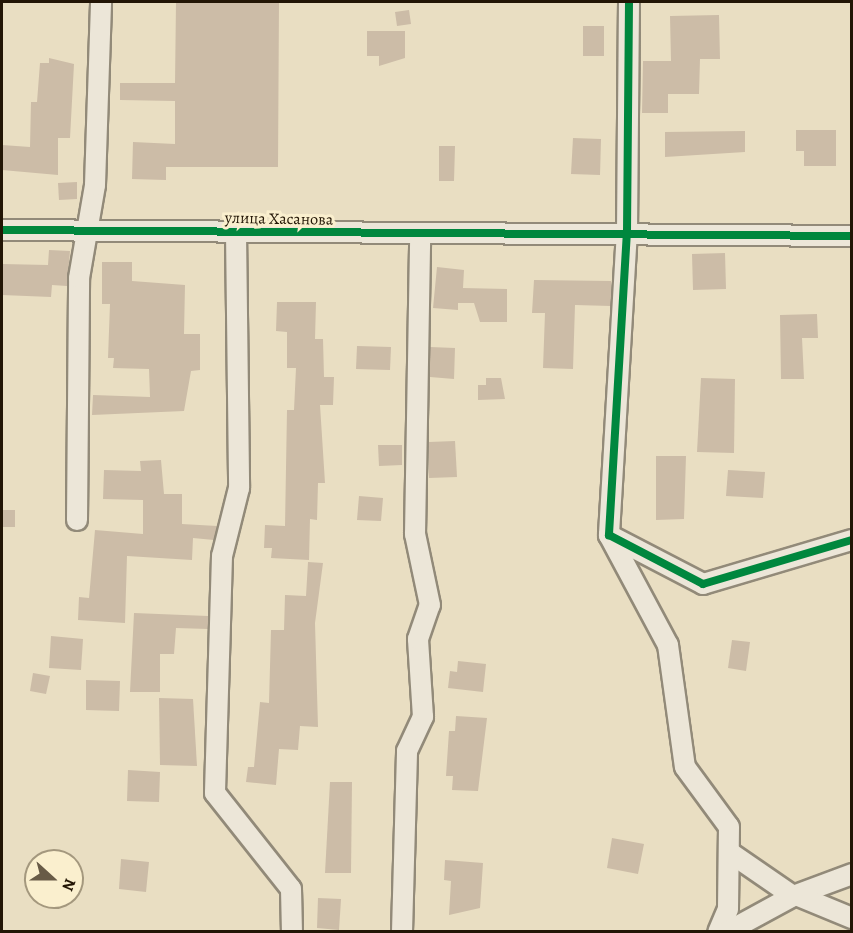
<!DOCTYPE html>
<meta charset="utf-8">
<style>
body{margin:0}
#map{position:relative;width:853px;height:933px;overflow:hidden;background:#e9dec2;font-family:Alegreya,serif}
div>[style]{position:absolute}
.building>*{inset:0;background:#ccbca7}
.roads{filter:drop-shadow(2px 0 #928a79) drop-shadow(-2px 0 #928a79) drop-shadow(0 2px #928a79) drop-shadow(0 -2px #928a79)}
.minor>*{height:20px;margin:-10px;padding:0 10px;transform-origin:10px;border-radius:10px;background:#ece6d8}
.cycleway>*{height:8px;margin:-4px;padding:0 4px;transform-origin:4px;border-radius:4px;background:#00873e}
span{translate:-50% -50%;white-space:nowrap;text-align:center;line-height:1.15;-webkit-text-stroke:6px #faefce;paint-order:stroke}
.street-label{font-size:16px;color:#221505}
.frame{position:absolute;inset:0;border:3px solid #221505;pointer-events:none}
.north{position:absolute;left:24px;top:849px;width:60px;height:60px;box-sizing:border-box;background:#faefce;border:2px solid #a4987e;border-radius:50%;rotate:111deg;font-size:16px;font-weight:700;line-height:24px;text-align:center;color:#221505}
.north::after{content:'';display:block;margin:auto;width:21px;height:27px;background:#685b47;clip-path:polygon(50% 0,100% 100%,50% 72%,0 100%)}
</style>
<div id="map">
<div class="building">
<div style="clip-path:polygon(176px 2px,279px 2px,278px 167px,166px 167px,166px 180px,132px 179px,133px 142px,175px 144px,175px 101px,120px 100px,120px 83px,175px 83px)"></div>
<div style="clip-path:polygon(409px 10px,411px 24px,397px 26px,395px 12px)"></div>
<div style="clip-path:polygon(719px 15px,720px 59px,700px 59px,699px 94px,668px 94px,668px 113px,642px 113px,643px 61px,671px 61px,670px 16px)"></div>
<div style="clip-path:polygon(583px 26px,604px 26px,604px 56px,583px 56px)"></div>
<div style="clip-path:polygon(367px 31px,405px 31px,405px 58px,379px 66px,379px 56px,367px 56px)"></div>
<div style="clip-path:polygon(49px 58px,74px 64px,70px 138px,58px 138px,58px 175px,2px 170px,2px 145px,30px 147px,31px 102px,37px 102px,40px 63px,49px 63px)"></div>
<div style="clip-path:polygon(796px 130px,836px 130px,836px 166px,804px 166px,804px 151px,796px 151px)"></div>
<div style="clip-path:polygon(745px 131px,745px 152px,665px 157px,665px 132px)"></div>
<div style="clip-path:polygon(573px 138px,601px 139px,600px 175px,571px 174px)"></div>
<div style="clip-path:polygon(439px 146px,455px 146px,454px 181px,439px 181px)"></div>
<div style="clip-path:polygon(77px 182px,77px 199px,59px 200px,58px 183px)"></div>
<div style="clip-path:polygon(49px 250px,70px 251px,67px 286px,52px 285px,51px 297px,2px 295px,2px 264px,48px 265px)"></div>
<div style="clip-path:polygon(725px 253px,726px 289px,693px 290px,692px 254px)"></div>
<div style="clip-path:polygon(102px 262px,132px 262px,132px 281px,185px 285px,184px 334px,200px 334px,200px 370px,191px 371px,184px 411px,92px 415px,93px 395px,150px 397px,149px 369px,113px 368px,114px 358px,108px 358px,110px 304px,102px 304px)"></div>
<div style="clip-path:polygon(437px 267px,464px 270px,463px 288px,507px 289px,507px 322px,480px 322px,474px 303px,458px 303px,458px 310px,433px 308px)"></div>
<div style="clip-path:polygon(534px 280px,611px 281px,611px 306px,575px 305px,573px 369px,543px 368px,545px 313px,532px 313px)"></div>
<div style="clip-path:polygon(277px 302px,316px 302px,315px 339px,323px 339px,324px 377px,334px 377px,333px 405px,320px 405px,325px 483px,318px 483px,317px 520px,310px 519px,309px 560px,271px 558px,272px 548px,264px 548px,265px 525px,285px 526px,287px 410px,294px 410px,296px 368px,287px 368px,287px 332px,276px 331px)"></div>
<div style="clip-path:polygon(817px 314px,818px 338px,802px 338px,804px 379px,781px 379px,780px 315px)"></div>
<div style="clip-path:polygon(357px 346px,391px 347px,390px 370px,356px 369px)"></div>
<div style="clip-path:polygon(430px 347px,455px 348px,454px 379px,430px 377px)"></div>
<div style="clip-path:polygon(486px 378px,501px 378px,505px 399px,478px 400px,478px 385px,486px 385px)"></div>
<div style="clip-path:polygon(701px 378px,735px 379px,734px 453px,697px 452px)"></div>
<div style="clip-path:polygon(455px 441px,457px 477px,429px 478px,429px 442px)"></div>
<div style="clip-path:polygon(378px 445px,402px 445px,402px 465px,379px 466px)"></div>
<div style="clip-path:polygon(656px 456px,686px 456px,684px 519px,656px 520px)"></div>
<div style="clip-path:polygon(161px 460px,164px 494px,182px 494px,182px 524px,217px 526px,214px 540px,193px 538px,192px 560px,127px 556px,125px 623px,78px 620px,79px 597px,89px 598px,95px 530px,143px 534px,143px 500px,103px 499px,104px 470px,141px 471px,140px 461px)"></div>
<div style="clip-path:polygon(728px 470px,765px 472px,763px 498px,726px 496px)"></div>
<div style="clip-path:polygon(359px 496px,383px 498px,381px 521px,357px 520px)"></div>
<div style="clip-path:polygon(2px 510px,15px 510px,15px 527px,2px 527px)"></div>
<div style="clip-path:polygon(308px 562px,323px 563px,315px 623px,318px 727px,300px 726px,298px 750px,279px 749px,276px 785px,246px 782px,248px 767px,254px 767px,260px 702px,269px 703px,271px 630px,284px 630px,285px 595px,306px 596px)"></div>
<div style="clip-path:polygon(134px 613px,208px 616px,208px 629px,176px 628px,174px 654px,160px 654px,160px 692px,130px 692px)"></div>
<div style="clip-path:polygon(51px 636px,83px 639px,81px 670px,49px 668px)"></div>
<div style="clip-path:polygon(732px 640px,750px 642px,746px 671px,728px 668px)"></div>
<div style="clip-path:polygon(458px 661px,486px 664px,483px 692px,448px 688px,450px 671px,457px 672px)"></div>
<div style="clip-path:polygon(33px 673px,50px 676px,46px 694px,30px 691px)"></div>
<div style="clip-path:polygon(86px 680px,120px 681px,119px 711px,86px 710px)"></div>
<div style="clip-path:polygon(159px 698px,193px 699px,197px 766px,160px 765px)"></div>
<div style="clip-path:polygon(456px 716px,487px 718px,478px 791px,452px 790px,453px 776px,446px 776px,449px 731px,455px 731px)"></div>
<div style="clip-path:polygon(128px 770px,160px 772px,159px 802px,127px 801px)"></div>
<div style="clip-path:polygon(330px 782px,352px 782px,351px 873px,325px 873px)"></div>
<div style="clip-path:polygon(612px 838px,644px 844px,638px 874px,607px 868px)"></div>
<div style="clip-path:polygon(121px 859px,149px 862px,146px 892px,119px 889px)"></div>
<div style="clip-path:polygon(445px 860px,483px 863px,480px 908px,449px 915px,451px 881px,444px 880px)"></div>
<div style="clip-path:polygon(318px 898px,341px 899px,339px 930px,317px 928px)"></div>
</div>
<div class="roads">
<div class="minor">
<div style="left:629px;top:2px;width:229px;rotate:90.5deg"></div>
<div style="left:627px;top:231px;width:305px;rotate:93.4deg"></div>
<div style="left:609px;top:535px;width:106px;rotate:27.5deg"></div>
<div style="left:703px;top:584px;width:155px;rotate:-16.5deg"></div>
<div style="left:2px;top:230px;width:850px;rotate:0.4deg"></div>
<div style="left:236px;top:232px;width:256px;rotate:89.3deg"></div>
<div style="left:239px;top:488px;width:70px;rotate:104deg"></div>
<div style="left:222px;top:556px;width:237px;rotate:91.7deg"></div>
<div style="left:215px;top:793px;width:122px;rotate:51.6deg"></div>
<div style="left:291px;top:889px;width:43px;rotate:88.7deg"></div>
<div style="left:77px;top:520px;width:242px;rotate:-89.5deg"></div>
<div style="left:79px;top:278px;width:94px;rotate:-80.2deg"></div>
<div style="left:95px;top:185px;width:183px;rotate:-88.1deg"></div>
<div style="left:609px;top:535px;width:125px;rotate:61.8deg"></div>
<div style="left:668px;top:645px;width:123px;rotate:82.1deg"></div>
<div style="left:685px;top:767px;width:74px;rotate:53.7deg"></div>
<div style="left:729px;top:827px;width:82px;rotate:90.7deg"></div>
<div style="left:728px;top:909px;width:25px;rotate:113deg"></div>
<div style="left:729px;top:852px;width:78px;rotate:34.5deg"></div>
<div style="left:793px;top:896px;width:63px;rotate:-20.4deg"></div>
<div style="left:796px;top:895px;width:61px;rotate:22.3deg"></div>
<div style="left:402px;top:932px;width:181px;rotate:-88.4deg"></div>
<div style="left:407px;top:751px;width:38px;rotate:-65deg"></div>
<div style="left:423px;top:717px;width:78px;rotate:-93.7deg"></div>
<div style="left:418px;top:639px;width:36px;rotate:-71deg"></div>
<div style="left:430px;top:605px;width:73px;rotate:-101.9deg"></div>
<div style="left:415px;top:534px;width:298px;rotate:-89deg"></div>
<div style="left:727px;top:932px;width:75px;rotate:-28.6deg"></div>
</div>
</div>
<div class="cycleway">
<div style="left:629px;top:2px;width:229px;rotate:90.5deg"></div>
<div style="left:627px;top:231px;width:305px;rotate:93.4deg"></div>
<div style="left:609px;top:535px;width:106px;rotate:27.5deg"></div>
<div style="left:703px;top:584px;width:155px;rotate:-16.5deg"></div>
<div style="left:2px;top:230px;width:850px;rotate:0.4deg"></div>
</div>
<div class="street-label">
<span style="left:279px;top:219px;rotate:1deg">улица Хасанова</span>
</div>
<div class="frame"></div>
<div class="north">N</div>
</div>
